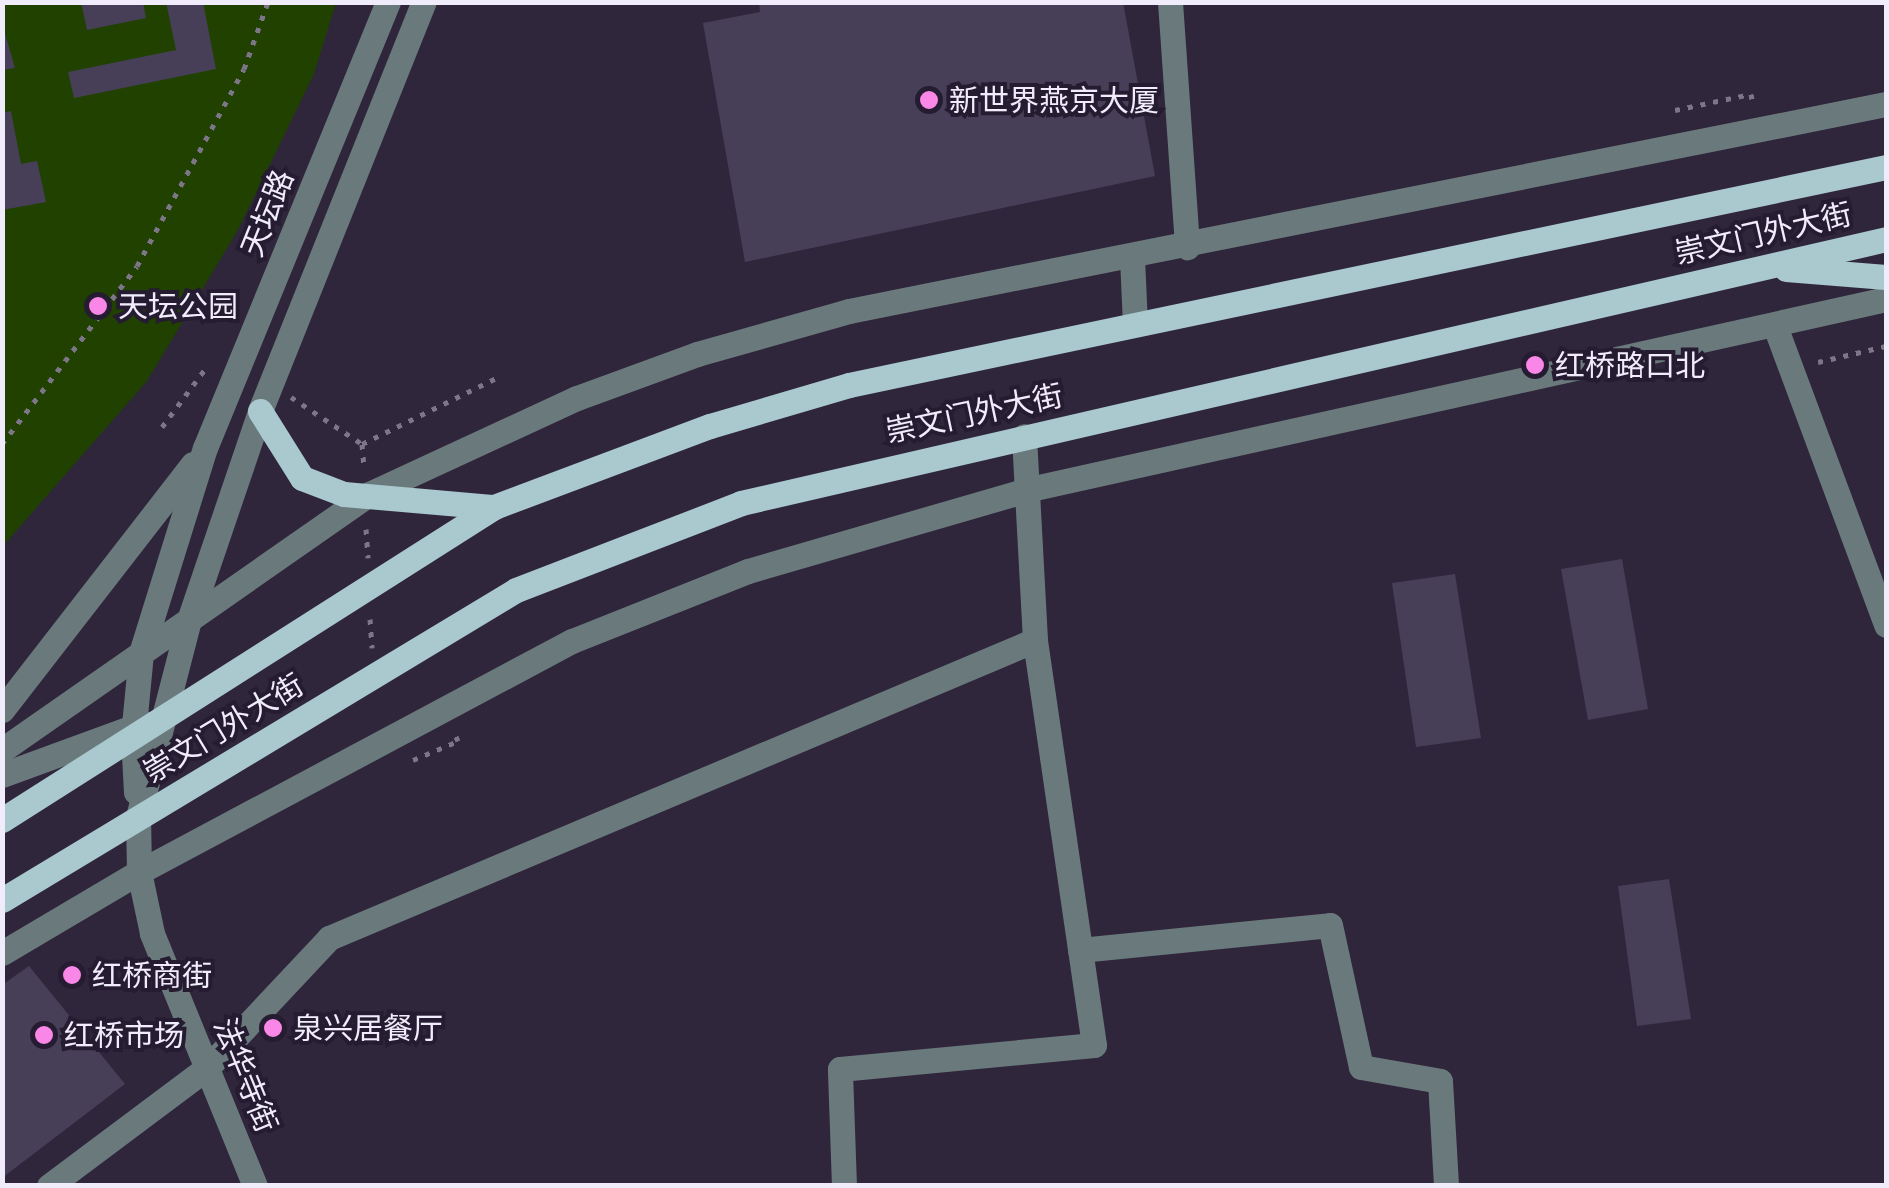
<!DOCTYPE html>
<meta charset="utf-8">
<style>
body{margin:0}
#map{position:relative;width:1889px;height:1188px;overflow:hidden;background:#2f263c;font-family:"Noto Sans","Noto Sans SC",sans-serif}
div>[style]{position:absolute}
.green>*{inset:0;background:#204100}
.building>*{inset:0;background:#473f57}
.path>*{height:5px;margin-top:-2.5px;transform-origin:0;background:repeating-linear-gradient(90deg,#7d7689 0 5px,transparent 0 13px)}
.minor>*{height:25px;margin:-12.5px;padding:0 12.5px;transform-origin:12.5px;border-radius:12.5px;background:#6a7a7c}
.major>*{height:25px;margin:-12.5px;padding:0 12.5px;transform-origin:12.5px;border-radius:12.5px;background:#aac9cf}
.dots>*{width:28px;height:28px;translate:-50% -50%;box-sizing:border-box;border:5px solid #251c31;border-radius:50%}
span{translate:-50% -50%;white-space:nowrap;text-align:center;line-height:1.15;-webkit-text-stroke:8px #251c31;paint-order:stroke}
.poi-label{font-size:30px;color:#f1ecfb}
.left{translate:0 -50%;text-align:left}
.street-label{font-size:30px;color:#f1ecfb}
.frame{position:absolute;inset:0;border:5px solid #f1ecfb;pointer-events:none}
</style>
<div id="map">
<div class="green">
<div style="clip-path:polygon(3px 3px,336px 3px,314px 74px,238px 230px,147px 381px,3px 546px)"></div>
</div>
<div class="building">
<div style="clip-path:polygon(81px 2px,143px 2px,146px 18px,87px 30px)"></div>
<div style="clip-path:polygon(166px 2px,203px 2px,216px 69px,74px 98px,68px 72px,176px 50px)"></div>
<div style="clip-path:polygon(759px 2px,1123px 2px,1155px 176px,745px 262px,703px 23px,760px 12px)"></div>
<div style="clip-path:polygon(2px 23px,15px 68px,2px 70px)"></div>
<div style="clip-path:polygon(11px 111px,21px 164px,37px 161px,46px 202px,2px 210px,2px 113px)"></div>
<div style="clip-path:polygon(1622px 559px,1648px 709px,1588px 720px,1561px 569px)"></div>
<div style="clip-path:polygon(1455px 574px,1481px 738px,1416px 747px,1392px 583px)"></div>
<div style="clip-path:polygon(1669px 879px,1691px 1019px,1637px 1026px,1618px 886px)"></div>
<div style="clip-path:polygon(29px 966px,125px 1084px,2px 1178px,2px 985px)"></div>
</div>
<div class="path">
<div style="left:1675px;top:110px;width:78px;rotate:-11.9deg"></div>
<div style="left:1751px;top:94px;width:10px;rotate:79deg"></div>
<div style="left:1818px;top:362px;width:70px;rotate:-13.2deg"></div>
<div style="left:291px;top:397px;width:85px;rotate:33.5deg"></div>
<div style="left:362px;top:444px;width:24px;rotate:85deg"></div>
<div style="left:162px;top:427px;width:72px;rotate:-53.4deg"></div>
<div style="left:2px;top:444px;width:223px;rotate:-52.8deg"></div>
<div style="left:137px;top:266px;width:224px;rotate:-61.5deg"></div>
<div style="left:244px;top:69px;width:71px;rotate:-70.3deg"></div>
<div style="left:362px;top:444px;width:152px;rotate:-26.2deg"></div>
<div style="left:366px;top:529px;width:29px;rotate:86deg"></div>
<div style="left:370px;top:619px;width:29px;rotate:86deg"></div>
<div style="left:413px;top:760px;width:49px;rotate:-22.9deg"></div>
<div style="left:458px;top:741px;width:10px;rotate:-114deg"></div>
</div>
<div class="minor">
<div style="left:1170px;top:2px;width:246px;rotate:86deg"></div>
<div style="left:1132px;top:258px;width:66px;rotate:87.4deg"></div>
<div style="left:1775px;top:326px;width:319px;rotate:69.6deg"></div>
<div style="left:2px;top:710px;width:311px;rotate:-52.2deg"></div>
<div style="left:2px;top:750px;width:447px;rotate:-34.9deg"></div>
<div style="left:369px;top:494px;width:229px;rotate:-24.8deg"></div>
<div style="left:577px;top:398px;width:128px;rotate:-20.1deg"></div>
<div style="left:697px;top:354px;width:158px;rotate:-15.8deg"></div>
<div style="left:849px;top:311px;width:1057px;rotate:-11.29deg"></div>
<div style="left:2px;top:775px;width:151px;rotate:-20.1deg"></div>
<div style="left:136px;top:792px;width:56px;rotate:-93.1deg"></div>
<div style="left:133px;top:736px;width:83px;rotate:-84.5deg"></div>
<div style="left:141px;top:653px;width:215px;rotate:-72.7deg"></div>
<div style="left:205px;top:448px;width:482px;rotate:-67.7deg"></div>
<div style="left:1080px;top:950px;width:251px;rotate:-5.7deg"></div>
<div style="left:1330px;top:925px;width:145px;rotate:77.7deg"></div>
<div style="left:1361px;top:1067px;width:80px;rotate:10deg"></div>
<div style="left:1440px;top:1081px;width:105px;rotate:86.7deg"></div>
<div style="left:2px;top:953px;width:159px;rotate:-30.6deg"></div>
<div style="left:139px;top:872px;width:491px;rotate:-28.1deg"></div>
<div style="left:572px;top:641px;width:189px;rotate:-21.7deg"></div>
<div style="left:748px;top:571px;width:294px;rotate:-16.2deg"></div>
<div style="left:1030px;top:489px;width:877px;rotate:-12.51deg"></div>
<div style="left:49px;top:1186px;width:199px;rotate:-36.8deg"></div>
<div style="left:208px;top:1067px;width:177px;rotate:-46.8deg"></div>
<div style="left:329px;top:938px;width:766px;rotate:-22.88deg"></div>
<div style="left:1035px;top:640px;width:204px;rotate:-93.1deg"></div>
<div style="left:255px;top:1186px;width:273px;rotate:-112.2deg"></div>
<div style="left:152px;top:933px;width:62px;rotate:-102deg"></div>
<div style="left:139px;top:872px;width:55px;rotate:-91deg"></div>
<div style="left:138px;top:817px;width:203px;rotate:-75.5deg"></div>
<div style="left:189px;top:620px;width:221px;rotate:-71.2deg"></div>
<div style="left:260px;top:411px;width:441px;rotate:-68.2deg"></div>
<div style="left:844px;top:1186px;width:117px;rotate:-92deg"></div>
<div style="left:840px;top:1069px;width:255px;rotate:-5.4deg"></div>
<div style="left:1094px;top:1045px;width:409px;rotate:-98.3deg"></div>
</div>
<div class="major">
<div style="left:1786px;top:269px;width:100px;rotate:4.6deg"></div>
<div style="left:260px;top:411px;width:79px;rotate:57.9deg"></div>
<div style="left:302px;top:478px;width:45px;rotate:20.9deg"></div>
<div style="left:344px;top:494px;width:151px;rotate:5deg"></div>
<div style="left:2px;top:820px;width:583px;rotate:-32.46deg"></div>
<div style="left:494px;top:507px;width:231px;rotate:-20.6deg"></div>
<div style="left:710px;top:426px;width:145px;rotate:-16.4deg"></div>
<div style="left:849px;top:385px;width:1060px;rotate:-11.87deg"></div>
<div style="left:2px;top:900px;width:600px;rotate:-31.09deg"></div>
<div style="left:516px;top:590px;width:241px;rotate:-21.1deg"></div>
<div style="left:741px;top:503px;width:1175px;rotate:-12.98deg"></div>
</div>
<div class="dots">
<div style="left:929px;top:100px;background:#f987e8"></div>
<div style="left:98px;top:306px;background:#f987e8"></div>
<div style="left:1535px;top:365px;background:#f987e8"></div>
<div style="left:72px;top:975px;background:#f987e8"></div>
<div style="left:273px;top:1028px;background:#f987e8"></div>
<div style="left:44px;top:1035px;background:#f987e8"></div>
</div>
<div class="poi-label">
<span class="left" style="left:949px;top:100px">新世界燕京大厦</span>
<span class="left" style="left:118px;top:306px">天坛公园</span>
<span class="left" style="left:1555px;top:365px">红桥路口北</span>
<span class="left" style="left:92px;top:975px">红桥商街</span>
<span class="left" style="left:293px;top:1028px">泉兴居餐厅</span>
<span class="left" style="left:64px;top:1035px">红桥市场</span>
</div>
<div class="street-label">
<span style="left:267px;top:213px;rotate:-68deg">天坛路</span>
<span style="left:1763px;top:233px;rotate:-13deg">崇文门外大街</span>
<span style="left:974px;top:413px;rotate:-12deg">崇文门外大街</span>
<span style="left:223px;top:728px;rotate:-31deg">崇文门外大街</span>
<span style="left:246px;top:1075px;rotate:68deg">法华寺街</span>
</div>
<div class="frame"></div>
</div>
